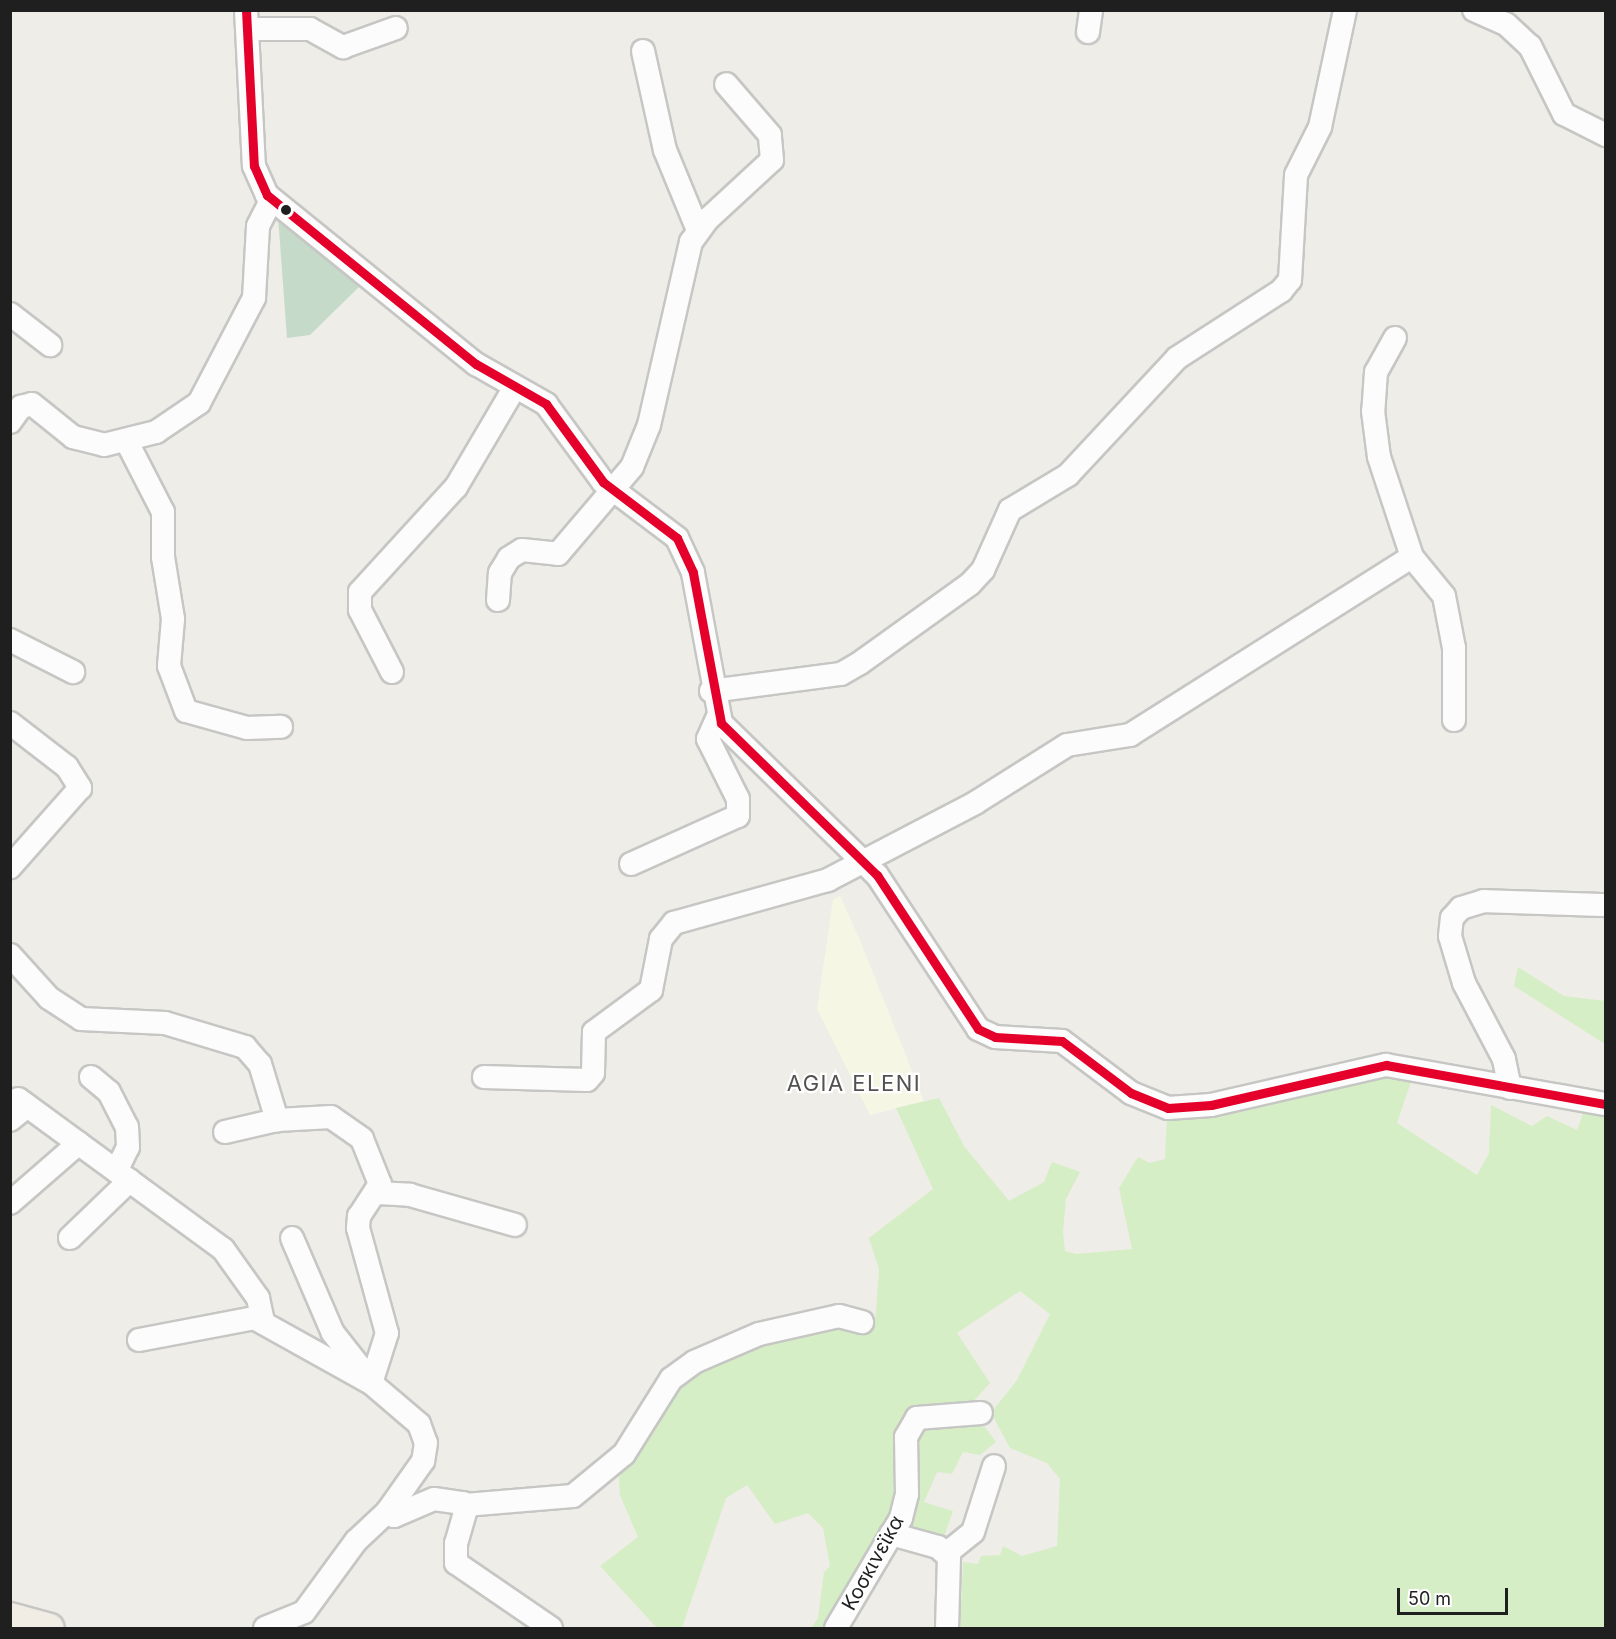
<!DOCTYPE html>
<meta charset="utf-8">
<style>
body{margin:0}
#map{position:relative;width:1616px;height:1639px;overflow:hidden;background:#eeede8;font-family:Inter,sans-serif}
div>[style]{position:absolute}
.education>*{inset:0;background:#f5f7e4}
.grass>*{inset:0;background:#d6eec5}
.cemetery>*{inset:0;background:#c6dac9}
.roads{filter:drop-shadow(2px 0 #c6c6c4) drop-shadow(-2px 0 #c6c6c4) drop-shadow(0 2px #c6c6c4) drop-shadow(0 -2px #c6c6c4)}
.minor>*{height:22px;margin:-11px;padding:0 11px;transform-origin:11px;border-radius:11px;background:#fcfcfc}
.major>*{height:28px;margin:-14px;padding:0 14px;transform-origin:14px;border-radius:14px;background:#f1ede5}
.bus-1>*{height:9px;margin:-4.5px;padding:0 4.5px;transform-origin:4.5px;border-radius:4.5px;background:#e4002b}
.dots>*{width:16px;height:16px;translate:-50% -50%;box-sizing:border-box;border:3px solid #fff;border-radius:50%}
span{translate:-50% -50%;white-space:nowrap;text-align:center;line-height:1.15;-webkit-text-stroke:4.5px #fff;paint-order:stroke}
.street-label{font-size:20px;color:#1f1f1f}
.quarter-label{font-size:22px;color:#525252;letter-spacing:1.5px}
.frame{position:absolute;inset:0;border:12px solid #1f1f1f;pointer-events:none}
.scale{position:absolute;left:1397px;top:1588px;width:111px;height:27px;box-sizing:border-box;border:3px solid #1f1f1f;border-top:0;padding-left:8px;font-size:18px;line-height:21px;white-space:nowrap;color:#1f1f1f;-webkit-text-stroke:4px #fff;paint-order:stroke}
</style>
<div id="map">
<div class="education">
<div style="clip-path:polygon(840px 896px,859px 938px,924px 1101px,870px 1115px,817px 1009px,833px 900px)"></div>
</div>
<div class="grass">
<div style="clip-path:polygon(1518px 967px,1564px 996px,1605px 1001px,1605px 1044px,1514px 986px)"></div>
<div style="clip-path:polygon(1383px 1076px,1412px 1079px,1397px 1123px,1477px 1175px,1489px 1153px,1491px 1105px,1532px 1126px,1547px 1116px,1577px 1130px,1584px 1111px,1605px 1114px,1605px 1628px,960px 1628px,963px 1562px,978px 1564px,981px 1556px,1000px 1555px,1003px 1546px,1022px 1556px,1057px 1546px,1060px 1479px,1047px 1463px,1010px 1448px,991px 1413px,1017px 1380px,1050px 1314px,1020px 1291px,957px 1333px,990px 1383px,969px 1406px,996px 1442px,980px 1455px,963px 1452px,952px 1474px,937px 1472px,924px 1502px,953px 1511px,944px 1537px,892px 1523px,831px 1628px,811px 1628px,818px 1618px,824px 1572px,830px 1566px,823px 1528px,808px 1513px,775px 1524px,747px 1485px,726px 1498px,682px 1628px,657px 1628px,600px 1566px,638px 1537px,620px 1495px,619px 1477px,677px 1388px,728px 1351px,849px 1320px,864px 1332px,875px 1324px,879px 1269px,869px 1238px,933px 1189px,896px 1108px,939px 1098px,964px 1146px,1009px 1201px,1044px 1182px,1052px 1162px,1080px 1172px,1066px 1199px,1063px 1231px,1065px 1251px,1076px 1254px,1132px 1249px,1119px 1188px,1138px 1157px,1150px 1163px,1165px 1159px,1167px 1114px)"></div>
</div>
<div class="cemetery">
<div style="clip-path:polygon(278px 216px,365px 281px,310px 335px,287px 338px)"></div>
</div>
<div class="roads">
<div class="minor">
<div style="left:246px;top:10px;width:156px;rotate:87.1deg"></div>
<div style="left:254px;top:166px;width:32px;rotate:66deg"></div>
<div style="left:267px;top:195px;width:269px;rotate:39deg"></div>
<div style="left:476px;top:364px;width:81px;rotate:29.7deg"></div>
<div style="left:546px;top:404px;width:97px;rotate:53.8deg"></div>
<div style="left:603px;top:482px;width:93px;rotate:37.1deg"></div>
<div style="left:677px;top:538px;width:38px;rotate:65deg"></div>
<div style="left:693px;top:573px;width:153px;rotate:79.4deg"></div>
<div style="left:721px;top:723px;width:218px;rotate:44.3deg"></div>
<div style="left:877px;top:875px;width:184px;rotate:56.7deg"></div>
<div style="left:978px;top:1029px;width:19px;rotate:25deg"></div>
<div style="left:995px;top:1037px;width:67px;rotate:3.4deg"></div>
<div style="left:1062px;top:1041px;width:86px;rotate:37deg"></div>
<div style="left:1131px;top:1093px;width:40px;rotate:22deg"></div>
<div style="left:1168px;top:1108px;width:43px;rotate:-4deg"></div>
<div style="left:1211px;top:1105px;width:180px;rotate:-12.9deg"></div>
<div style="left:1386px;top:1065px;width:223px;rotate:10.1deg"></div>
<div style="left:1474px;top:10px;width:35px;rotate:24deg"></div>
<div style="left:1506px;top:24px;width:33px;rotate:43deg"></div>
<div style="left:1530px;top:46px;width:76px;rotate:63.4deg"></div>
<div style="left:1564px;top:114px;width:47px;rotate:26.6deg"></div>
<div style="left:250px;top:29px;width:60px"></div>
<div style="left:310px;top:29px;width:38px;rotate:29deg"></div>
<div style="left:343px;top:47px;width:56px;rotate:-19.7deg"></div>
<div style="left:1088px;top:32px;width:22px;rotate:-82deg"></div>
<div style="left:643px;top:51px;width:101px;rotate:77.5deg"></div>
<div style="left:665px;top:150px;width:87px;rotate:67.6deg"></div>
<div style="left:10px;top:314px;width:51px;rotate:37.8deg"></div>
<div style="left:1395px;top:338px;width:39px;rotate:119deg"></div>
<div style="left:1376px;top:372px;width:39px;rotate:94deg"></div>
<div style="left:1373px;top:411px;width:46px;rotate:82.6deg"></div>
<div style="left:1379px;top:457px;width:105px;rotate:71.7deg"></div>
<div style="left:10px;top:422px;width:19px;rotate:-54deg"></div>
<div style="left:21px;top:407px;width:11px;rotate:-15deg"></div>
<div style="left:32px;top:404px;width:53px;rotate:38.8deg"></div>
<div style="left:73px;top:437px;width:32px;rotate:14deg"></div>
<div style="left:104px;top:445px;width:54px;rotate:-14deg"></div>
<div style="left:156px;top:432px;width:52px;rotate:-34deg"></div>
<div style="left:199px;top:403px;width:119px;rotate:-62.4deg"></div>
<div style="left:254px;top:298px;width:72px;rotate:-86.8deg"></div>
<div style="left:258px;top:226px;width:29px;rotate:-63deg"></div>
<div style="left:127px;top:442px;width:79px;rotate:62.8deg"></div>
<div style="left:163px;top:512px;width:45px;rotate:90deg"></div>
<div style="left:163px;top:557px;width:63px;rotate:80.8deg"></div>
<div style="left:173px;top:619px;width:47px;rotate:94.9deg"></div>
<div style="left:169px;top:666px;width:48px;rotate:69.3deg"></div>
<div style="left:186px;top:711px;width:63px;rotate:15.6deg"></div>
<div style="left:247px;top:728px;width:34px;rotate:-2deg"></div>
<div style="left:498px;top:600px;width:27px;rotate:-86deg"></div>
<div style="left:500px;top:573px;width:17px;rotate:-59deg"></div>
<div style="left:509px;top:558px;width:15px;rotate:-32deg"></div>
<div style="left:522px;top:550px;width:36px;rotate:6deg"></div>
<div style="left:558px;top:554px;width:114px;rotate:-49.6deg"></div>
<div style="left:632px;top:467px;width:45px;rotate:-68deg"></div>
<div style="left:649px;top:425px;width:188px;rotate:-77.1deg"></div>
<div style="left:691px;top:242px;width:29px;rotate:-54deg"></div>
<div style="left:708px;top:219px;width:87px;rotate:-42.7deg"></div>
<div style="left:772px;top:160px;width:25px;rotate:-95deg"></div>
<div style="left:770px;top:135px;width:67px;rotate:-130.8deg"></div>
<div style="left:10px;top:640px;width:71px;rotate:26.9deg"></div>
<div style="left:392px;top:672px;width:70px;rotate:-117.3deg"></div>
<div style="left:360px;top:610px;width:18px;rotate:-90deg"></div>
<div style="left:360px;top:592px;width:142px;rotate:-47.6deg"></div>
<div style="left:456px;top:487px;width:116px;rotate:-59.5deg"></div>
<div style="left:711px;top:691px;width:131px;rotate:-7.5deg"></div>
<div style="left:841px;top:674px;width:22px;rotate:-30deg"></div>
<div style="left:860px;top:663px;width:135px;rotate:-35.7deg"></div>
<div style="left:970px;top:584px;width:19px;rotate:-47deg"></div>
<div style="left:983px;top:570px;width:66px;rotate:-65.8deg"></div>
<div style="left:1010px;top:510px;width:68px;rotate:-31.1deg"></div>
<div style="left:1068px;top:475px;width:160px;rotate:-47deg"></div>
<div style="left:1177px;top:358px;width:124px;rotate:-32.8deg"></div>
<div style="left:1281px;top:291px;width:14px;rotate:-51deg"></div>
<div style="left:1290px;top:280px;width:105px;rotate:-86.7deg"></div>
<div style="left:1296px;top:175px;width:54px;rotate:-63.4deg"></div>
<div style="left:1320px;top:127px;width:120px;rotate:-77.9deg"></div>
<div style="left:10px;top:723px;width:72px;rotate:37.7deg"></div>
<div style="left:67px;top:767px;width:25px;rotate:58deg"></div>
<div style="left:80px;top:788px;width:106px;rotate:131.5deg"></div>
<div style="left:631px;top:864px;width:117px;rotate:-24.2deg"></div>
<div style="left:738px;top:816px;width:17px;rotate:-90deg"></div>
<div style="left:738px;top:799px;width:67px;rotate:-116.6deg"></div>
<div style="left:708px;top:739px;width:24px;rotate:-66deg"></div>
<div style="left:10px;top:955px;width:58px;rotate:47.8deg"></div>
<div style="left:49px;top:998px;width:38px;rotate:33deg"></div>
<div style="left:81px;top:1019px;width:84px;rotate:2.7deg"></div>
<div style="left:165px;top:1023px;width:84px;rotate:16.7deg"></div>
<div style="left:245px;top:1047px;width:23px;rotate:49deg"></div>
<div style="left:260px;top:1064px;width:59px;rotate:73.1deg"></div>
<div style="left:277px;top:1120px;width:54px;rotate:-3.2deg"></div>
<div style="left:331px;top:1117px;width:38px;rotate:35deg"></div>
<div style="left:362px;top:1139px;width:48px;rotate:68.2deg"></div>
<div style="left:380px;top:1184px;width:38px;rotate:123deg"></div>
<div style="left:359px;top:1216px;width:12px;rotate:95deg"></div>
<div style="left:358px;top:1228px;width:109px;rotate:74.6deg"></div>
<div style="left:387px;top:1333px;width:52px;rotate:107.7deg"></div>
<div style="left:371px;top:1383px;width:63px;rotate:40.5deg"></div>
<div style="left:419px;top:1424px;width:20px;rotate:70deg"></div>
<div style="left:426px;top:1443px;width:18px;rotate:99deg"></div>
<div style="left:423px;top:1461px;width:62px;rotate:125.2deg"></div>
<div style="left:387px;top:1512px;width:8px;rotate:30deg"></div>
<div style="left:394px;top:1516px;width:43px;rotate:-23deg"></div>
<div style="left:434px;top:1499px;width:29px;rotate:8deg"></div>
<div style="left:463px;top:1503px;width:7px;rotate:63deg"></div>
<div style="left:466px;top:1509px;width:35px;rotate:106deg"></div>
<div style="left:456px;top:1543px;width:20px;rotate:90deg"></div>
<div style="left:456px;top:1563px;width:115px;rotate:34.4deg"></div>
<div style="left:91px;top:1077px;width:23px;rotate:40deg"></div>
<div style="left:109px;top:1092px;width:39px;rotate:63deg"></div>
<div style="left:127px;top:1127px;width:20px;rotate:87deg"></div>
<div style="left:128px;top:1147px;width:25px;rotate:116deg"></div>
<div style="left:484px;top:1077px;width:103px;rotate:1.7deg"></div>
<div style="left:587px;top:1080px;width:9px;rotate:-49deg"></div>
<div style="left:593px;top:1073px;width:41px;rotate:-88.6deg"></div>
<div style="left:594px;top:1032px;width:71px;rotate:-36.4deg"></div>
<div style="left:651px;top:990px;width:52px;rotate:-78.9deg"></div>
<div style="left:661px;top:939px;width:21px;rotate:-51deg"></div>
<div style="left:674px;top:923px;width:160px;rotate:-15.6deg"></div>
<div style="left:828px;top:880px;width:166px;rotate:-27.6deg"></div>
<div style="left:975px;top:803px;width:109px;rotate:-32.2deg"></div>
<div style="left:1067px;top:745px;width:64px;rotate:-9deg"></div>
<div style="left:1130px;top:735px;width:333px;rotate:-32.3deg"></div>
<div style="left:1412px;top:557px;width:50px;rotate:50.6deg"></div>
<div style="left:1444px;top:596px;width:53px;rotate:79.1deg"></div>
<div style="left:1454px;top:648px;width:72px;rotate:90deg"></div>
<div style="left:1510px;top:1088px;width:30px;rotate:-102deg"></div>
<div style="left:1504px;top:1059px;width:86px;rotate:-117.8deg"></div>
<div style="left:1464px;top:983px;width:49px;rotate:-106.6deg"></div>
<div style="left:1450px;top:936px;width:18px;rotate:-84deg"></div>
<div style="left:1452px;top:918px;width:13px;rotate:-48deg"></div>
<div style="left:1461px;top:908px;width:24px;rotate:-17deg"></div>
<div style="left:1484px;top:901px;width:122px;rotate:1.9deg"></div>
<div style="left:18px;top:1099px;width:254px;rotate:36.2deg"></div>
<div style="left:223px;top:1249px;width:60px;rotate:54.5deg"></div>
<div style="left:258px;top:1298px;width:24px;rotate:78deg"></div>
<div style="left:10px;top:1120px;width:22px;rotate:-39deg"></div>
<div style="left:225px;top:1132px;width:53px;rotate:-13deg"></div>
<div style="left:377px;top:1193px;width:33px;rotate:3deg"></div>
<div style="left:410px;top:1195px;width:109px;rotate:15.9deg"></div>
<div style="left:10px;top:1203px;width:91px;rotate:-41deg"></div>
<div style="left:70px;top:1238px;width:83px;rotate:-44deg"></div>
<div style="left:292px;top:1238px;width:103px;rotate:66.7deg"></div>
<div style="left:333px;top:1333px;width:55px;rotate:51.7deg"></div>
<div style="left:139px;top:1340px;width:117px;rotate:-10.8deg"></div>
<div style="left:254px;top:1318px;width:134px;rotate:29.1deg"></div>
<div style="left:465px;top:1505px;width:108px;rotate:-4.8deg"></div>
<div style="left:573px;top:1496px;width:66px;rotate:-39.5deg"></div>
<div style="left:624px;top:1454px;width:89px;rotate:-57.9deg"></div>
<div style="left:671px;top:1379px;width:29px;rotate:-36deg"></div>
<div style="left:694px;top:1362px;width:71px;rotate:-23.3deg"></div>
<div style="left:759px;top:1334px;width:82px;rotate:-12.7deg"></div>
<div style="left:839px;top:1316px;width:24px;rotate:15deg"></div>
<div style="left:891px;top:1534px;width:49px;rotate:15.5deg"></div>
<div style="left:938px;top:1547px;width:15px;rotate:42deg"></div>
<div style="left:949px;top:1557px;width:71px;rotate:91.6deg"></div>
<div style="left:947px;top:1553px;width:33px;rotate:-39deg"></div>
<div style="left:973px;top:1532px;width:69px;rotate:-72.3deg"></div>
<div style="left:265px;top:1628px;width:42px;rotate:-22.3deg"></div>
<div style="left:304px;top:1612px;width:88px;rotate:-53.8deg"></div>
<div style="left:356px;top:1541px;width:42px;rotate:-43.1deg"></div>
<div style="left:836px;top:1628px;width:128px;rotate:-59.4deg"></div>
<div style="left:901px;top:1518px;width:25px;rotate:-76deg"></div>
<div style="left:907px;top:1494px;width:57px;rotate:-91deg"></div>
<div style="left:906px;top:1437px;width:22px;rotate:-60deg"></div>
<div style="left:917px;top:1418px;width:64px;rotate:-4.5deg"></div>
</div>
<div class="major">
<div style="left:10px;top:1617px;width:41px;rotate:15.4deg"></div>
</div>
</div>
<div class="bus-1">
<div style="left:246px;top:10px;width:156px;rotate:87.1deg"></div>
<div style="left:254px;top:166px;width:32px;rotate:66deg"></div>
<div style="left:267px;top:195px;width:269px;rotate:39deg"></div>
<div style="left:476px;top:364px;width:81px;rotate:29.7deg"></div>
<div style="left:546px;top:404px;width:97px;rotate:53.8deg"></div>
<div style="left:603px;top:482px;width:93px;rotate:37.1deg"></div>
<div style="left:677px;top:538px;width:38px;rotate:65deg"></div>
<div style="left:693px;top:573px;width:153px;rotate:79.4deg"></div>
<div style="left:721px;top:723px;width:218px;rotate:44.3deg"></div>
<div style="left:877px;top:875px;width:184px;rotate:56.7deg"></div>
<div style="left:978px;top:1029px;width:19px;rotate:25deg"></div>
<div style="left:995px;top:1037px;width:67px;rotate:3.4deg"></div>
<div style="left:1062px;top:1041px;width:86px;rotate:37deg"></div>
<div style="left:1131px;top:1093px;width:40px;rotate:22deg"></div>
<div style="left:1168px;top:1108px;width:43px;rotate:-4deg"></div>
<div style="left:1211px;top:1105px;width:180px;rotate:-12.9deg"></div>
<div style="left:1386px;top:1065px;width:223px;rotate:10.1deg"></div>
</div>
<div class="dots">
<div style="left:286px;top:210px;background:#1f1f1f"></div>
</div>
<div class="street-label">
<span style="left:873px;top:1563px;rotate:-61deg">Κοσκινεϊκα</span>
</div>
<div class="quarter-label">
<span style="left:854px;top:1084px">AGIA ELENI</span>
</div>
<div class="frame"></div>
<div class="scale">50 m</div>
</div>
